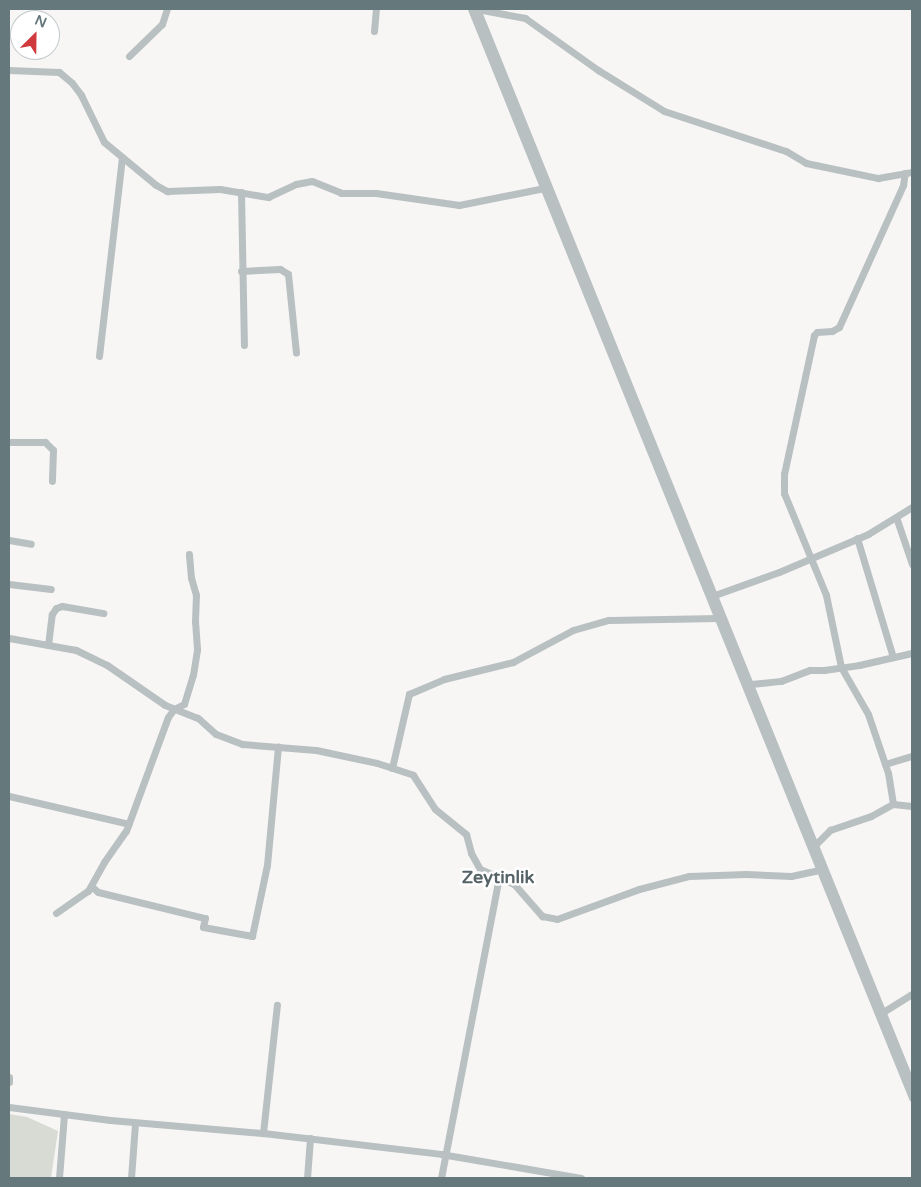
<!DOCTYPE html>
<style>
body{margin:0}
#map{position:relative;width:921px;height:1187px;overflow:hidden;background:#f7f6f4;font-family:"Varela Round",sans-serif}
div>[style]{position:absolute}
.green>*{inset:0;background:#d8dbd4}
.minor>*{height:7px;margin:-3.5px;padding:0 3.5px;transform-origin:3.5px;border-radius:3.5px;background:#b9c0c1}
span{translate:-50% -50%;white-space:nowrap;text-align:center;line-height:1.15;-webkit-text-stroke:5px #fff;paint-order:stroke}
.district-label{font-size:18px;color:#566468;font-weight:700}
.frame{position:absolute;inset:0;border:10px solid #65787c;pointer-events:none}
.north{position:absolute;left:10px;top:10px;width:50px;height:50px;box-sizing:border-box;background:#fff;border:1px solid #c1c9cb;border-radius:50%;rotate:23deg;font-size:14px;font-weight:700;line-height:20px;text-align:center;color:#65787c}
.north::after{content:'';display:block;margin:auto;width:18px;height:22px;background:#d13a3d;clip-path:polygon(50% 0,100% 100%,50% 72%,0 100%)}
</style>
<div id="map">
<div class="green">
<div style="clip-path:polygon(9px 1114px,27px 1117px,58px 1131px,51px 1178px,9px 1178px)"></div>
</div>
<div class="minor">
<div style="left:471px;top:9px;width:1175px;rotate:67.95deg"></div>
<div style="left:477px;top:9px;width:1161px;rotate:67.99deg"></div>
<div style="left:477px;top:9px;width:49px;rotate:10.6deg"></div>
<div style="left:525px;top:18px;width:90px;rotate:35.5deg"></div>
<div style="left:598px;top:70px;width:78px;rotate:31.8deg"></div>
<div style="left:664px;top:111px;width:128px;rotate:18.2deg"></div>
<div style="left:786px;top:151px;width:23px;rotate:31deg"></div>
<div style="left:806px;top:163px;width:74px;rotate:11.8deg"></div>
<div style="left:878px;top:178px;width:35px;rotate:-10deg"></div>
<div style="left:374px;top:31px;width:22px;rotate:-85deg"></div>
<div style="left:129px;top:56px;width:46px;rotate:-44.1deg"></div>
<div style="left:162px;top:24px;width:16px;rotate:-72deg"></div>
<div style="left:9px;top:70px;width:50px;rotate:2.3deg"></div>
<div style="left:59px;top:72px;width:17px;rotate:40deg"></div>
<div style="left:72px;top:83px;width:15px;rotate:53deg"></div>
<div style="left:81px;top:95px;width:52px;rotate:63.9deg"></div>
<div style="left:104px;top:142px;width:67px;rotate:39.6deg"></div>
<div style="left:156px;top:185px;width:13px;rotate:29deg"></div>
<div style="left:167px;top:191px;width:53px;rotate:-2.2deg"></div>
<div style="left:220px;top:189px;width:49px;rotate:9.5deg"></div>
<div style="left:268px;top:197px;width:31px;rotate:-25deg"></div>
<div style="left:296px;top:184px;width:16px;rotate:-11deg"></div>
<div style="left:312px;top:181px;width:31px;rotate:22deg"></div>
<div style="left:341px;top:193px;width:35px"></div>
<div style="left:376px;top:193px;width:84px;rotate:8.2deg"></div>
<div style="left:459px;top:205px;width:87px;rotate:-11.3deg"></div>
<div style="left:241px;top:192px;width:153px;rotate:88.9deg"></div>
<div style="left:241px;top:271px;width:39px;rotate:-3deg"></div>
<div style="left:280px;top:269px;width:9px;rotate:32deg"></div>
<div style="left:288px;top:274px;width:79px;rotate:84.2deg"></div>
<div style="left:99px;top:356px;width:200px;rotate:-83.4deg"></div>
<div style="left:9px;top:442px;width:36px"></div>
<div style="left:45px;top:442px;width:11px;rotate:45deg"></div>
<div style="left:53px;top:450px;width:31px;rotate:92deg"></div>
<div style="left:896px;top:517px;width:50px;rotate:71.2deg"></div>
<div style="left:857px;top:538px;width:124px;rotate:73.2deg"></div>
<div style="left:9px;top:540px;width:22px;rotate:10deg"></div>
<div style="left:9px;top:584px;width:42px;rotate:6.8deg"></div>
<div style="left:712px;top:596px;width:71px;rotate:-19.7deg"></div>
<div style="left:779px;top:572px;width:97px;rotate:-23.1deg"></div>
<div style="left:868px;top:534px;width:52px;rotate:-31.5deg"></div>
<div style="left:9px;top:638px;width:68px;rotate:10.2deg"></div>
<div style="left:76px;top:650px;width:34px;rotate:26deg"></div>
<div style="left:107px;top:665px;width:70px;rotate:34.6deg"></div>
<div style="left:165px;top:705px;width:35px;rotate:22deg"></div>
<div style="left:198px;top:718px;width:24px;rotate:42deg"></div>
<div style="left:216px;top:734px;width:28px;rotate:21deg"></div>
<div style="left:242px;top:744px;width:74px;rotate:4.6deg"></div>
<div style="left:316px;top:750px;width:62px;rotate:12deg"></div>
<div style="left:377px;top:763px;width:38px;rotate:18deg"></div>
<div style="left:413px;top:775px;width:40px;rotate:57.1deg"></div>
<div style="left:435px;top:809px;width:40px;rotate:39deg"></div>
<div style="left:466px;top:834px;width:20px;rotate:75deg"></div>
<div style="left:471px;top:853px;width:18px;rotate:61deg"></div>
<div style="left:480px;top:869px;width:37px;rotate:24deg"></div>
<div style="left:514px;top:884px;width:43px;rotate:48.8deg"></div>
<div style="left:542px;top:916px;width:15px;rotate:11deg"></div>
<div style="left:557px;top:919px;width:87px;rotate:-20.1deg"></div>
<div style="left:639px;top:889px;width:52px;rotate:-14.6deg"></div>
<div style="left:689px;top:876px;width:57px;rotate:-2deg"></div>
<div style="left:746px;top:874px;width:45px;rotate:2.5deg"></div>
<div style="left:791px;top:876px;width:30px;rotate:-12deg"></div>
<div style="left:48px;top:645px;width:31px;rotate:-83deg"></div>
<div style="left:52px;top:614px;width:7px;rotate:-56deg"></div>
<div style="left:56px;top:608px;width:6px;rotate:-18deg"></div>
<div style="left:62px;top:606px;width:42px;rotate:9.7deg"></div>
<div style="left:751px;top:684px;width:30px;rotate:-6deg"></div>
<div style="left:781px;top:681px;width:31px;rotate:-21deg"></div>
<div style="left:810px;top:670px;width:14px"></div>
<div style="left:824px;top:670px;width:35px;rotate:-8deg"></div>
<div style="left:859px;top:665px;width:54px;rotate:-12.8deg"></div>
<div style="left:885px;top:764px;width:28px;rotate:-17deg"></div>
<div style="left:392px;top:768px;width:76px;rotate:-77.1deg"></div>
<div style="left:409px;top:694px;width:38px;rotate:-23deg"></div>
<div style="left:444px;top:679px;width:71px;rotate:-13.8deg"></div>
<div style="left:513px;top:662px;width:68px;rotate:-28.1deg"></div>
<div style="left:573px;top:630px;width:37px;rotate:-16deg"></div>
<div style="left:609px;top:620px;width:109px;rotate:-1.1deg"></div>
<div style="left:9px;top:796px;width:123px;rotate:13.1deg"></div>
<div style="left:893px;top:804px;width:19px;rotate:6deg"></div>
<div style="left:814px;top:846px;width:23px;rotate:-45deg"></div>
<div style="left:830px;top:830px;width:43px;rotate:-18.9deg"></div>
<div style="left:871px;top:816px;width:25px;rotate:-29deg"></div>
<div style="left:893px;top:804px;width:31px;rotate:-99deg"></div>
<div style="left:888px;top:773px;width:62px;rotate:-108.7deg"></div>
<div style="left:868px;top:714px;width:54px;rotate:-119.9deg"></div>
<div style="left:841px;top:667px;width:74px;rotate:-101.8deg"></div>
<div style="left:826px;top:595px;width:110px;rotate:-112.4deg"></div>
<div style="left:784px;top:493px;width:19px;rotate:-90deg"></div>
<div style="left:784px;top:474px;width:142px;rotate:-77.8deg"></div>
<div style="left:814px;top:335px;width:4px;rotate:-45deg"></div>
<div style="left:817px;top:332px;width:15px;rotate:-4deg"></div>
<div style="left:832px;top:331px;width:8px;rotate:-30deg"></div>
<div style="left:839px;top:327px;width:156px;rotate:-65.7deg"></div>
<div style="left:903px;top:185px;width:12px;rotate:-81deg"></div>
<div style="left:91px;top:886px;width:9px;rotate:41deg"></div>
<div style="left:98px;top:892px;width:110px;rotate:13.7deg"></div>
<div style="left:205px;top:918px;width:9px;rotate:103deg"></div>
<div style="left:203px;top:927px;width:50px;rotate:10.4deg"></div>
<div style="left:252px;top:936px;width:73px;rotate:-78.1deg"></div>
<div style="left:267px;top:865px;width:119px;rotate:-84.7deg"></div>
<div style="left:56px;top:913px;width:39px;rotate:-35deg"></div>
<div style="left:88px;top:891px;width:33px;rotate:-61deg"></div>
<div style="left:104px;top:862px;width:38px;rotate:-55deg"></div>
<div style="left:126px;top:831px;width:121px;rotate:-69.8deg"></div>
<div style="left:168px;top:717px;width:10px;rotate:-53deg"></div>
<div style="left:174px;top:709px;width:11px;rotate:-27deg"></div>
<div style="left:184px;top:704px;width:30px;rotate:-73deg"></div>
<div style="left:193px;top:675px;width:26px;rotate:-81deg"></div>
<div style="left:197px;top:649px;width:27px;rotate:-94deg"></div>
<div style="left:195px;top:622px;width:27px;rotate:-88deg"></div>
<div style="left:196px;top:595px;width:18px;rotate:-106deg"></div>
<div style="left:191px;top:578px;width:24px;rotate:-95deg"></div>
<div style="left:883px;top:1012px;width:34px;rotate:-32deg"></div>
<div style="left:9px;top:1077px;width:5px;rotate:90deg"></div>
<div style="left:9px;top:1107px;width:102px;rotate:7.3deg"></div>
<div style="left:110px;top:1120px;width:154px;rotate:4.9deg"></div>
<div style="left:263px;top:1133px;width:179px;rotate:6.7deg"></div>
<div style="left:441px;top:1154px;width:142px;rotate:9.7deg"></div>
<div style="left:263px;top:1133px;width:129px;rotate:-83.8deg"></div>
<div style="left:59px;top:1178px;width:64px;rotate:-85.5deg"></div>
<div style="left:131px;top:1178px;width:55px;rotate:-85.8deg"></div>
<div style="left:307px;top:1178px;width:40px;rotate:-85.7deg"></div>
<div style="left:441px;top:1178px;width:308px;rotate:-79.1deg"></div>
</div>
<div class="district-label">
<span style="left:498px;top:877px">Zeytinlik</span>
</div>
<div class="frame"></div>
<div class="north">N</div>
</div>
